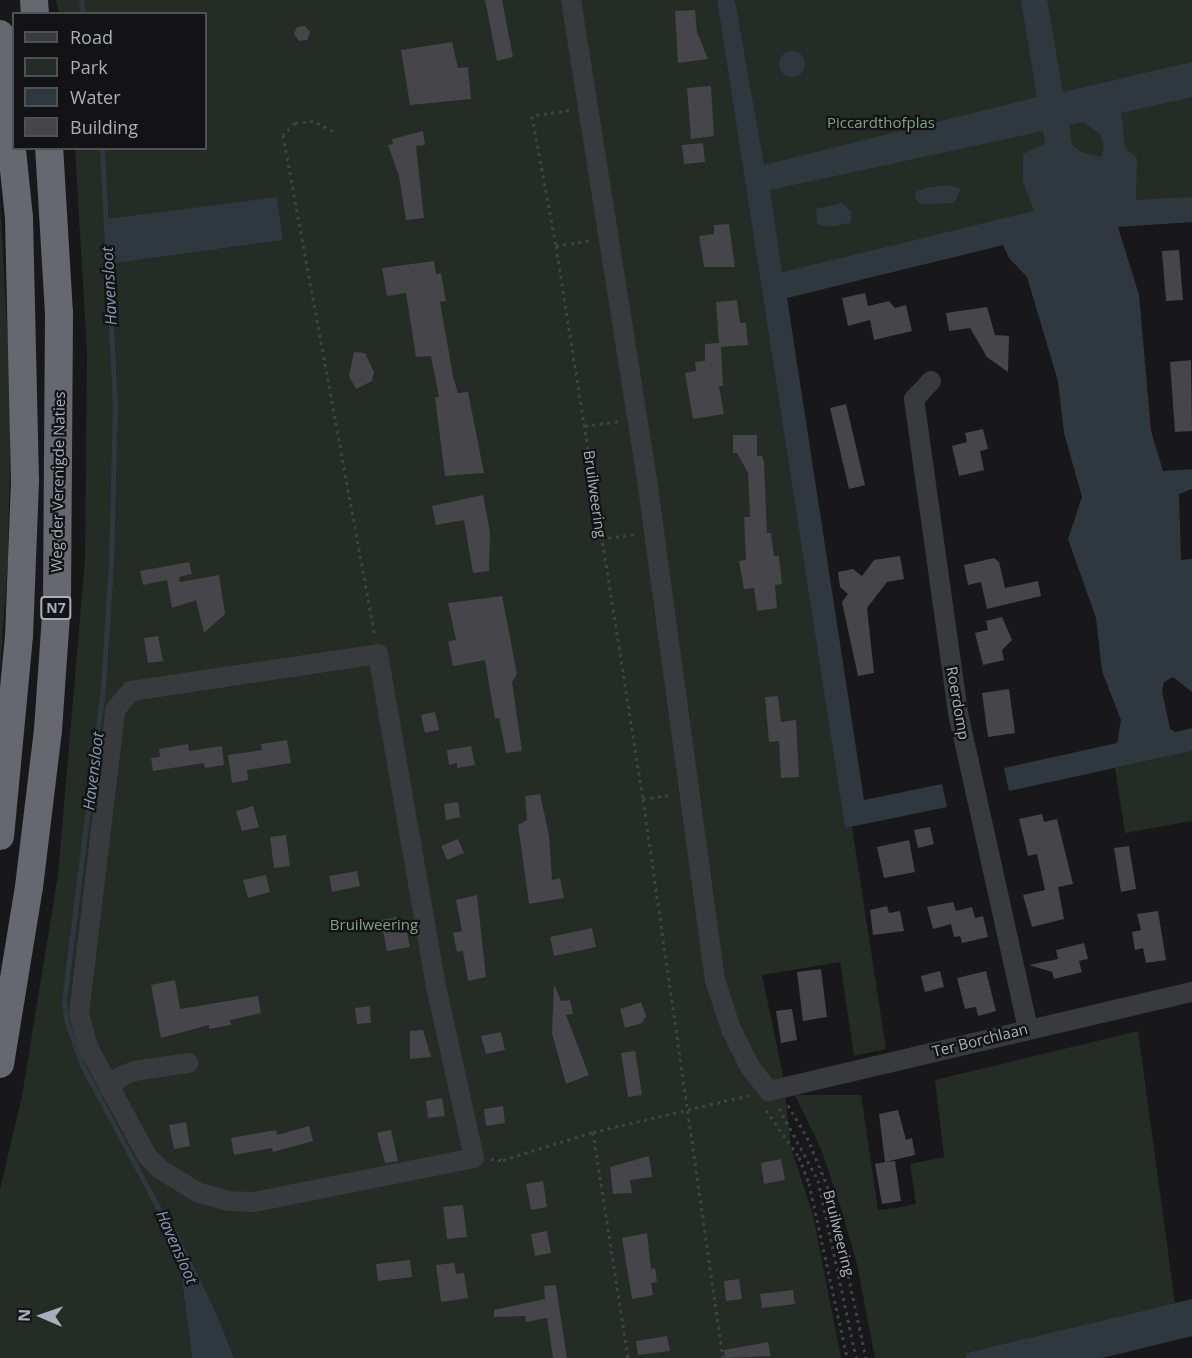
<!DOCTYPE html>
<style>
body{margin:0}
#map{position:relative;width:1192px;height:1358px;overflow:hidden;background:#18181a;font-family:"Open Sans",sans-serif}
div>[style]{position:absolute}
.green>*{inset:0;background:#242c25}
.water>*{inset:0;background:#30383f}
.round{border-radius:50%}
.stream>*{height:5px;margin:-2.5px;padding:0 2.5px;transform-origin:2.5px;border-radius:2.5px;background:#30383f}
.building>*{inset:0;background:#45454a}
.path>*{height:3px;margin-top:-1.5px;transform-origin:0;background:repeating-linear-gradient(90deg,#3f4145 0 3px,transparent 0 7.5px)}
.minor>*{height:20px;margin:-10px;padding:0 10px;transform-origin:10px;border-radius:10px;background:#393a3e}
.highway>*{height:28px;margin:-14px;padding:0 14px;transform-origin:14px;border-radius:14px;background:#65686f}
span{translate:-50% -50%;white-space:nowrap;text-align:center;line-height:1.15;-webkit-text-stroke:4.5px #131315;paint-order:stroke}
.shield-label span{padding:2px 4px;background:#131315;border:2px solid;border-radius:4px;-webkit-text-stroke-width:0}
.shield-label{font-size:14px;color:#abafb9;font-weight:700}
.park-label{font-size:15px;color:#83a286}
.street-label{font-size:15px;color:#abafb9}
.water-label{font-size:16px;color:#849bb1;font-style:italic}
.legend{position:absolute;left:12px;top:12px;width:195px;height:138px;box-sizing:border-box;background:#131315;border:2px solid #505157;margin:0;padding:8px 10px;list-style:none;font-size:18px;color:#abafb9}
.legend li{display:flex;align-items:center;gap:12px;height:30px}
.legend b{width:30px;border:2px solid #505157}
.north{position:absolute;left:12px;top:1286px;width:60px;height:60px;-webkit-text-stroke:4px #131315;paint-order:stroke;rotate:272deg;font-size:16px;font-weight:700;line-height:24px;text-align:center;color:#abafb9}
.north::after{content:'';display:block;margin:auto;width:21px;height:27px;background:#abafb9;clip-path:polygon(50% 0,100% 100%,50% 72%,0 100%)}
</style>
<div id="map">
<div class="green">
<div style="clip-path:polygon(evenodd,56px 0,717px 0,845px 828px,852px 827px,886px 1049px,854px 1056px,840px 962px,762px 975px,783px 1075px,791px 1148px,813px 1215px,841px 1358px,234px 1358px,218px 1317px,175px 1231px,192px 1358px,0 1358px,0 1189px,22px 1096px,58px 875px,85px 560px,87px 351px,75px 149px,206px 148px,206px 14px,59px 13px,56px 0,277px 197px,283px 240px,109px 264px,277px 197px)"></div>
<div style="clip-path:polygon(735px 0,1192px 0,1192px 197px,1035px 211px,782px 272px)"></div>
<div style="clip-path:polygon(0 199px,11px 399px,8px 558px,0 670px)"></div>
<div style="clip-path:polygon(1192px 751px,1192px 821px,1125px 833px,1115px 768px)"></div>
<div style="clip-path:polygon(1138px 1031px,1175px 1303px,966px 1353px,966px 1358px,875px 1358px,857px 1264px,841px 1208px,821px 1149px,795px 1095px,861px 1095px,878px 1210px,896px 1208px,916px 1204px,910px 1164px,944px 1157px,935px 1080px)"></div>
</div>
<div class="water">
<div style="clip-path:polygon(evenodd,717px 0,735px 0,764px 165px,1037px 97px,1021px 0,1047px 0,1063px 92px,1192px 62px,1192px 97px,1121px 113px,1125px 147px,1137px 159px,1136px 200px,1192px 197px,1192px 222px,1118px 227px,1139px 295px,1151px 431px,1163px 471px,1192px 469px,1192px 489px,1179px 494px,1181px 560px,1192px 559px,1192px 692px,1173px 677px,1164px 682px,1162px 691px,1170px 729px,1176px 732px,1192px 728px,1192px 751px,1009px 791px,1004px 768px,1117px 743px,1121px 720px,1102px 671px,1096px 618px,1068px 539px,1082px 497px,1064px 433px,1058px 381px,1027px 277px,1009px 258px,1003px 245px,787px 298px,864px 800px,942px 784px,947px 807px,845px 828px,717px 0,1083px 122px,1100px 134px,1104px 147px,1101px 157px,1081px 152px,1072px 145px,1069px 125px,1083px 122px,717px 0,1043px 131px,1045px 144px,1023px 154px,1023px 182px,1034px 211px,782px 272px,770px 190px,1043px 131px)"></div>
<div class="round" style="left:779px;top:51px;width:26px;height:26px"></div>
<div style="clip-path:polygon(949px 185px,961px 189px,954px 203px,920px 204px,915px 198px,916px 192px,925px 188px)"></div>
<div style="clip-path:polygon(277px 197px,283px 240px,109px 264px,107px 219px)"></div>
<div style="clip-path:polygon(842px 203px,852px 213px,850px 223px,829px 227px,817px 224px,816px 209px)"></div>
<div style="clip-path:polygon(175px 1228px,218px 1317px,234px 1358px,192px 1358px)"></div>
<div style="clip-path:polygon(1192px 1299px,1192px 1336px,1102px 1358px,966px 1358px,966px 1353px)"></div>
</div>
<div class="stream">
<div style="left:81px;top:0;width:14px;rotate:82deg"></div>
<div style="left:102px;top:148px;width:255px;rotate:87.1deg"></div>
<div style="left:115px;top:403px;width:160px;rotate:91.4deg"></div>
<div style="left:111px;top:563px;width:125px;rotate:93.7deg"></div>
<div style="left:103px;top:688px;width:314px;rotate:97.1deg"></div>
<div style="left:64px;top:1000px;width:20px;rotate:84deg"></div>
<div style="left:66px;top:1020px;width:48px;rotate:70.4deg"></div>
<div style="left:82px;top:1065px;width:204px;rotate:61.9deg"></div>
</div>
<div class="building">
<div style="clip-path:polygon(485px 0,502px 0,513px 57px,497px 61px)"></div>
<div style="clip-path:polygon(695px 10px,697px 32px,708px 59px,678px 63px,675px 11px)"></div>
<div style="clip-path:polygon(305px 26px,310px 32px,307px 40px,299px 41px,294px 34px,297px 27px)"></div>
<div style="clip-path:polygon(452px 42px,458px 68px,468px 67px,471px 99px,410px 105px,401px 50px)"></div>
<div style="clip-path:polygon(711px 86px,714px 136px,691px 139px,687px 88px)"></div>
<div style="clip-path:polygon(423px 131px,425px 145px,416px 146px,424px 218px,406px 220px,399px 176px,388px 145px,393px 144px,392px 139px)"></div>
<div style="clip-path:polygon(703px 143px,705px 162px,684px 164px,682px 145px)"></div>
<div style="clip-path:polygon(729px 224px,735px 267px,704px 267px,699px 236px,714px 234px,714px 225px)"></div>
<div style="clip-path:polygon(1179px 250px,1183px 300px,1166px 301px,1162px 251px)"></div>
<div style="clip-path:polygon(434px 261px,436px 274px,441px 273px,446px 301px,440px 302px,453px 376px,458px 393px,468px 392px,484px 473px,445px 476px,435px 397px,439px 397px,431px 356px,416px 357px,406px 293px,387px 296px,382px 268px)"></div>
<div style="clip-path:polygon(865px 293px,868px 306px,889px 301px,895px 308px,906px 305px,912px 331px,874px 340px,870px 320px,848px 326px,842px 298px)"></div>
<div style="clip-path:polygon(737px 300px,740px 323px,746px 323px,748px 345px,721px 347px,723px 386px,719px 386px,724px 414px,693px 419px,685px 373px,696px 371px,695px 362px,705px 361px,705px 344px,719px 343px,716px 302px)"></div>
<div style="clip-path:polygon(987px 307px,995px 335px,1009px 336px,1008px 372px,987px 357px,970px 328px,949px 331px,946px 313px)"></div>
<div style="clip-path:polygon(354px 352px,365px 353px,374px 372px,372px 381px,356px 389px,349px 376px)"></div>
<div style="clip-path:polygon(1191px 360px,1192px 431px,1175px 432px,1170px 362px)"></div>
<div style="clip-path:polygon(846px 404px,865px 485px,849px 489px,830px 408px)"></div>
<div style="clip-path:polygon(983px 429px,988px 449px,980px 451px,984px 470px,959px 476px,952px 446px,967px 442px,965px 433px)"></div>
<div style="clip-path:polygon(733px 435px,757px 435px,757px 456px,762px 456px,764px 463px,767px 533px,771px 533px,774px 556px,779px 556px,782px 584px,775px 585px,777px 608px,757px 611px,754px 588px,744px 589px,739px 561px,746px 560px,744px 517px,750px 517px,748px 473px,737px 453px,733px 453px)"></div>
<div style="clip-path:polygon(483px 495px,490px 532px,489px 571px,473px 573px,464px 520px,436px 525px,432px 506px)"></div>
<div style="clip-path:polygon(900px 556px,904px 579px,887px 582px,867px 608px,874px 673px,858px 676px,842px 602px,848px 594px,840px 587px,838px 572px,853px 569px,862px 576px,874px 560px)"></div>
<div style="clip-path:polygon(994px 558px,999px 562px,1005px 588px,1038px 581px,1041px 596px,987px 609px,981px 582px,968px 585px,964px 565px)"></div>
<div style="clip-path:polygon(189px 562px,192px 574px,179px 577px,180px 582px,219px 575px,225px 614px,204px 633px,196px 600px,172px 608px,167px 580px,143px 585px,140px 571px)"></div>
<div style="clip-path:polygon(502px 596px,517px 674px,512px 682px,522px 751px,506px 753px,499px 718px,495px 719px,485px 660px,453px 666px,448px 641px,456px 640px,448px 603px)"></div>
<div style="clip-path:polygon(1002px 617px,1012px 640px,1002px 650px,1004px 660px,983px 665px,975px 633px,988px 630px,986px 621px)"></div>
<div style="clip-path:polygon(158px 636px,163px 661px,148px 663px,144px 638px)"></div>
<div style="clip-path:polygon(1009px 689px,1015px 733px,988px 737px,982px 693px)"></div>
<div style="clip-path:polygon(778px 696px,781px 722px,796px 720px,799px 777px,781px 778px,779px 741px,769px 742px,765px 697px)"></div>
<div style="clip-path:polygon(435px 712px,439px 730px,425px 733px,421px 715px)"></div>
<div style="clip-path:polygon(287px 740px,291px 763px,247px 770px,248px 780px,232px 783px,228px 755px,262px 750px,261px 744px)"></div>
<div style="clip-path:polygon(188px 744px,189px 751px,222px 746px,224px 765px,205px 768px,204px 763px,153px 771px,151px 758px,160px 757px,159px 749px)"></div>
<div style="clip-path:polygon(471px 746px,475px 765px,457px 768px,457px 763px,449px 765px,447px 750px)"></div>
<div style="clip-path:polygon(540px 794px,549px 835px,552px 880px,560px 878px,564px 898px,529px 904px,518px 825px,527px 820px,525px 796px)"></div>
<div style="clip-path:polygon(458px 802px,460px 817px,446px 820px,444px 804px)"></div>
<div style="clip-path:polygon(253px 806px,259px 827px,242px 831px,236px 811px)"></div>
<div style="clip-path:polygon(1042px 814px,1044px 822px,1057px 819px,1073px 884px,1058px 887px,1064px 919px,1032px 927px,1023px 895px,1045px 890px,1037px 854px,1028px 856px,1019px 819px)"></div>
<div style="clip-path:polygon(930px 827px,934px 844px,918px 848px,914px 830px)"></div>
<div style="clip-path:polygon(286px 835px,290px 866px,274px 868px,270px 837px)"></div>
<div style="clip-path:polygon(458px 839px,464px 853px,447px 860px,441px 846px)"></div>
<div style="clip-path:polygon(909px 840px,915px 872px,884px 878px,877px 847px)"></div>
<div style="clip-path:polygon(1129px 846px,1136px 889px,1121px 892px,1114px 848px)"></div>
<div style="clip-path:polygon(357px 871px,360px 886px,332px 892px,329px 876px)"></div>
<div style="clip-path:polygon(266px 875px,270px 892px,248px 898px,243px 880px)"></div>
<div style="clip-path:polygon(477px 895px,486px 977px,468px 981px,463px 951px,457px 952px,453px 933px,462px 931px,456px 900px)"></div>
<div style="clip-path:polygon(953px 902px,956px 911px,972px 907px,975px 918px,983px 916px,988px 937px,962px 943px,960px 936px,954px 937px,951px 924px,933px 929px,927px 907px)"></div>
<div style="clip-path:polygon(887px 906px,889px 913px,900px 911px,904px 931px,873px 935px,870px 910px)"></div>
<div style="clip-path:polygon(1158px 911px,1166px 960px,1146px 963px,1143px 948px,1135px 950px,1132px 932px,1141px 930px,1137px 914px)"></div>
<div style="clip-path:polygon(397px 917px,400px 933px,407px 932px,410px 947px,387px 951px,381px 920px)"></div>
<div style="clip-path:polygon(592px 928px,596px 947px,554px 956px,550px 937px)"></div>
<div style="clip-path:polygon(1084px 943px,1088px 959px,1079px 961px,1082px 972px,1054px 979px,1052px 972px,1029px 965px,1058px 959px,1056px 950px)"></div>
<div style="clip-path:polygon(821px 969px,827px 1017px,803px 1021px,797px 972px)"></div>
<div style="clip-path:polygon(940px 971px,944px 987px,925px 992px,921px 976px)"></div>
<div style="clip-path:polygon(986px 971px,996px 1011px,978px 1016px,976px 1007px,965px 1009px,957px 978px)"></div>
<div style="clip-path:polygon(175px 980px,180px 1009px,258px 996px,261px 1013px,230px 1020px,231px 1025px,209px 1029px,209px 1025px,161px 1038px,151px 985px)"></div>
<div style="clip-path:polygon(554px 984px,561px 1001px,570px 1000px,573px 1014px,566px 1015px,589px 1075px,566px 1084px,552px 1033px)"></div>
<div style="clip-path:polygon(641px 1002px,646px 1016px,642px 1023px,625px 1028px,620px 1009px)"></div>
<div style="clip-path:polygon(370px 1006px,371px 1023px,357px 1024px,355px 1008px)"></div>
<div style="clip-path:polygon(792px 1009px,797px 1040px,781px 1043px,776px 1011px)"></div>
<div style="clip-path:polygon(423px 1030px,431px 1057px,410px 1059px,410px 1031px)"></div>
<div style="clip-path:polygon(501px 1032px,505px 1050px,486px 1054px,481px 1036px)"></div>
<div style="clip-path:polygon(635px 1051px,642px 1095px,628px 1097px,621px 1053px)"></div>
<div style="clip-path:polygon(442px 1098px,445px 1116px,428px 1118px,426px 1101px)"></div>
<div style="clip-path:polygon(503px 1106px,505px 1123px,486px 1126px,484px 1109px)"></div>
<div style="clip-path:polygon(898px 1110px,906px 1140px,912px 1138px,915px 1155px,885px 1162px,895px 1161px,901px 1201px,882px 1204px,875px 1164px,885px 1162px,879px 1114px)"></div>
<div style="clip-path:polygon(186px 1122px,190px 1146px,174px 1149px,169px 1125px)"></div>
<div style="clip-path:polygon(309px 1126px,313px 1141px,273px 1152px,272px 1148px,234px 1155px,231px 1138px,276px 1130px,277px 1135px)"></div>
<div style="clip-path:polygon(391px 1130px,398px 1161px,385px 1163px,377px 1133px)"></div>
<div style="clip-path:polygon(649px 1156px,652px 1177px,630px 1180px,632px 1193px,613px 1194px,610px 1167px)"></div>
<div style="clip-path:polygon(781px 1159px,785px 1180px,764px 1184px,761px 1163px)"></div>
<div style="clip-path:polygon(543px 1181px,547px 1207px,531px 1210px,526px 1184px)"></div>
<div style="clip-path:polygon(463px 1205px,467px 1237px,447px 1239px,443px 1207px)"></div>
<div style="clip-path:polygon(547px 1231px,551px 1253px,535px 1256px,531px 1234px)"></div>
<div style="clip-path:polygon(647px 1233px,651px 1269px,655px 1268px,657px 1282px,651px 1283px,653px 1295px,632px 1299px,622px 1238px)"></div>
<div style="clip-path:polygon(410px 1260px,412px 1277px,378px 1281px,376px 1264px)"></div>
<div style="clip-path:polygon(454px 1263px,456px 1274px,464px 1273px,468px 1298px,441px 1302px,436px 1265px)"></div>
<div style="clip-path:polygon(739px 1279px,742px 1299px,726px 1301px,724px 1281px)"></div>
<div style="clip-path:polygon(556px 1285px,560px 1313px,567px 1358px,553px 1358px,547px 1318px,526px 1322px,525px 1316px,494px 1317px,494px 1310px,545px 1299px,544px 1286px)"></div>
<div style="clip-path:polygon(793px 1290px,795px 1304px,762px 1308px,760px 1294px)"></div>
<div style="clip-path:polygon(667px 1336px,670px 1351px,638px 1355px,636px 1341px)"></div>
<div style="clip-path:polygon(768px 1342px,771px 1356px,725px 1358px,724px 1350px)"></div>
</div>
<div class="path">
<div style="left:569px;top:110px;width:37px;rotate:171deg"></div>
<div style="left:532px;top:116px;width:132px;rotate:79.5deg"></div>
<div style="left:556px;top:246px;width:560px;rotate:81.06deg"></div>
<div style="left:643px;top:799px;width:565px;rotate:81.86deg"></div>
<div style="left:333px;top:131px;width:22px;rotate:-153deg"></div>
<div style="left:313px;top:121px;width:18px;rotate:174deg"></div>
<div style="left:295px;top:123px;width:17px;rotate:135deg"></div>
<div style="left:283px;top:135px;width:510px;rotate:79.61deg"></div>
<div style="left:556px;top:246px;width:35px;rotate:-10deg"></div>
<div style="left:585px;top:426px;width:34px;rotate:-8deg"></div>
<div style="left:601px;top:539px;width:34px;rotate:-8deg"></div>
<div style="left:643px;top:799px;width:28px;rotate:-8deg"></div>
<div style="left:788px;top:1105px;width:37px;rotate:59deg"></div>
<div style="left:807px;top:1137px;width:63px;rotate:67.5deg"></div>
<div style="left:831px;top:1195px;width:167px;rotate:77.9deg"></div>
<div style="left:779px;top:1108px;width:82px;rotate:61.6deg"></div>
<div style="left:818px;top:1180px;width:182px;rotate:77.9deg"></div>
<div style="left:766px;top:1110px;width:57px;rotate:54.9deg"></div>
<div style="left:799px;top:1157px;width:28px;rotate:69deg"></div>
<div style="left:809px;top:1183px;width:179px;rotate:77.7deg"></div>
<div style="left:593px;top:1132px;width:229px;rotate:81.2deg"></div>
<div style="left:491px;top:1159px;width:12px;rotate:5deg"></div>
<div style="left:503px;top:1160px;width:94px;rotate:-17.3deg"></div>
<div style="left:593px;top:1132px;width:160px;rotate:-13.3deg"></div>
</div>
<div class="minor">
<div style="left:571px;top:0;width:486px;rotate:81deg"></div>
<div style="left:647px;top:480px;width:505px;rotate:82.26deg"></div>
<div style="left:715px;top:980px;width:52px;rotate:71.9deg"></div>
<div style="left:731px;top:1029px;width:42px;rotate:63.4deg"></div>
<div style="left:750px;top:1067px;width:31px;rotate:52deg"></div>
<div style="left:769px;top:1091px;width:434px;rotate:-13.2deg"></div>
<div style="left:931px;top:381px;width:25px;rotate:133deg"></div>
<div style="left:914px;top:399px;width:317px;rotate:82deg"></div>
<div style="left:958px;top:713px;width:324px;rotate:77.5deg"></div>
<div style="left:378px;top:654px;width:342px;rotate:80.1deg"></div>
<div style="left:437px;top:991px;width:171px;rotate:77.5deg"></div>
<div style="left:474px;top:1158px;width:224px;rotate:168.7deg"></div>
<div style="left:254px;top:1202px;width:25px;rotate:-178deg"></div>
<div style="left:229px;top:1201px;width:31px;rotate:-165deg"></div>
<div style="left:199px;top:1193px;width:46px;rotate:-148.4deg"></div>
<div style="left:160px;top:1169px;width:18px;rotate:-135deg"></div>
<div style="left:147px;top:1156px;width:124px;rotate:-118.4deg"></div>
<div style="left:88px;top:1047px;width:34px;rotate:-105deg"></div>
<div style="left:79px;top:1014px;width:306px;rotate:-83.2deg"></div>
<div style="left:115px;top:710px;width:25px;rotate:-50deg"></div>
<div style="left:131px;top:691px;width:250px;rotate:-8.5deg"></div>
<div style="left:109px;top:1089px;width:16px;rotate:-47deg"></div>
<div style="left:120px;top:1077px;width:15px;rotate:-23deg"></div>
<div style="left:134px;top:1071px;width:55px;rotate:-8.4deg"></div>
</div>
<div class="highway">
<div style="left:34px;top:0;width:14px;rotate:86deg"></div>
<div style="left:0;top:34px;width:185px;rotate:84.1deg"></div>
<div style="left:19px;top:218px;width:263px;rotate:88.7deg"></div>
<div style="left:25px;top:481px;width:155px;rotate:92.2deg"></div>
<div style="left:19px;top:636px;width:201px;rotate:95.4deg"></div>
<div style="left:0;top:1064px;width:179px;rotate:-80.7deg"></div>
<div style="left:29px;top:887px;width:158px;rotate:-83.1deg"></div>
<div style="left:48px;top:730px;width:130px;rotate:-86deg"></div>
<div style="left:57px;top:600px;width:286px;rotate:-89.6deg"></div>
<div style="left:59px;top:314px;width:166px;rotate:-93.4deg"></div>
</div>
<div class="shield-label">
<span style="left:56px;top:608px">N7</span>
</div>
<div class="park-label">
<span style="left:881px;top:123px">Piccardthofplas</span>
<span style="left:374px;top:925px">Bruilweering</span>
</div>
<div class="street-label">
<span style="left:58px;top:482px;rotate:-89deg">Weg der Verenigde Naties</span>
<span style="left:595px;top:494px;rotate:82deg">Bruilweering</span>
<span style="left:958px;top:703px;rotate:80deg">Roerdomp</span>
<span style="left:980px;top:1040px;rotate:-14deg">Ter Borchlaan</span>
<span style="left:839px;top:1233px;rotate:76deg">Bruilweering</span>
</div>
<div class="water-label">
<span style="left:109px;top:286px;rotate:-93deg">Havensloot</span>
<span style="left:93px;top:771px;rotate:-83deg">Havensloot</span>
<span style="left:177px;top:1247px;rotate:66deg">Havensloot</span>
</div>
<ul class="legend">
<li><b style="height:8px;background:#393a3e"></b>Road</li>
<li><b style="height:16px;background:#242c25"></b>Park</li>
<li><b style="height:16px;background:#30383f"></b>Water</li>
<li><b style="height:16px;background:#45454a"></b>Building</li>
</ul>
<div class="north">N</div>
</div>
